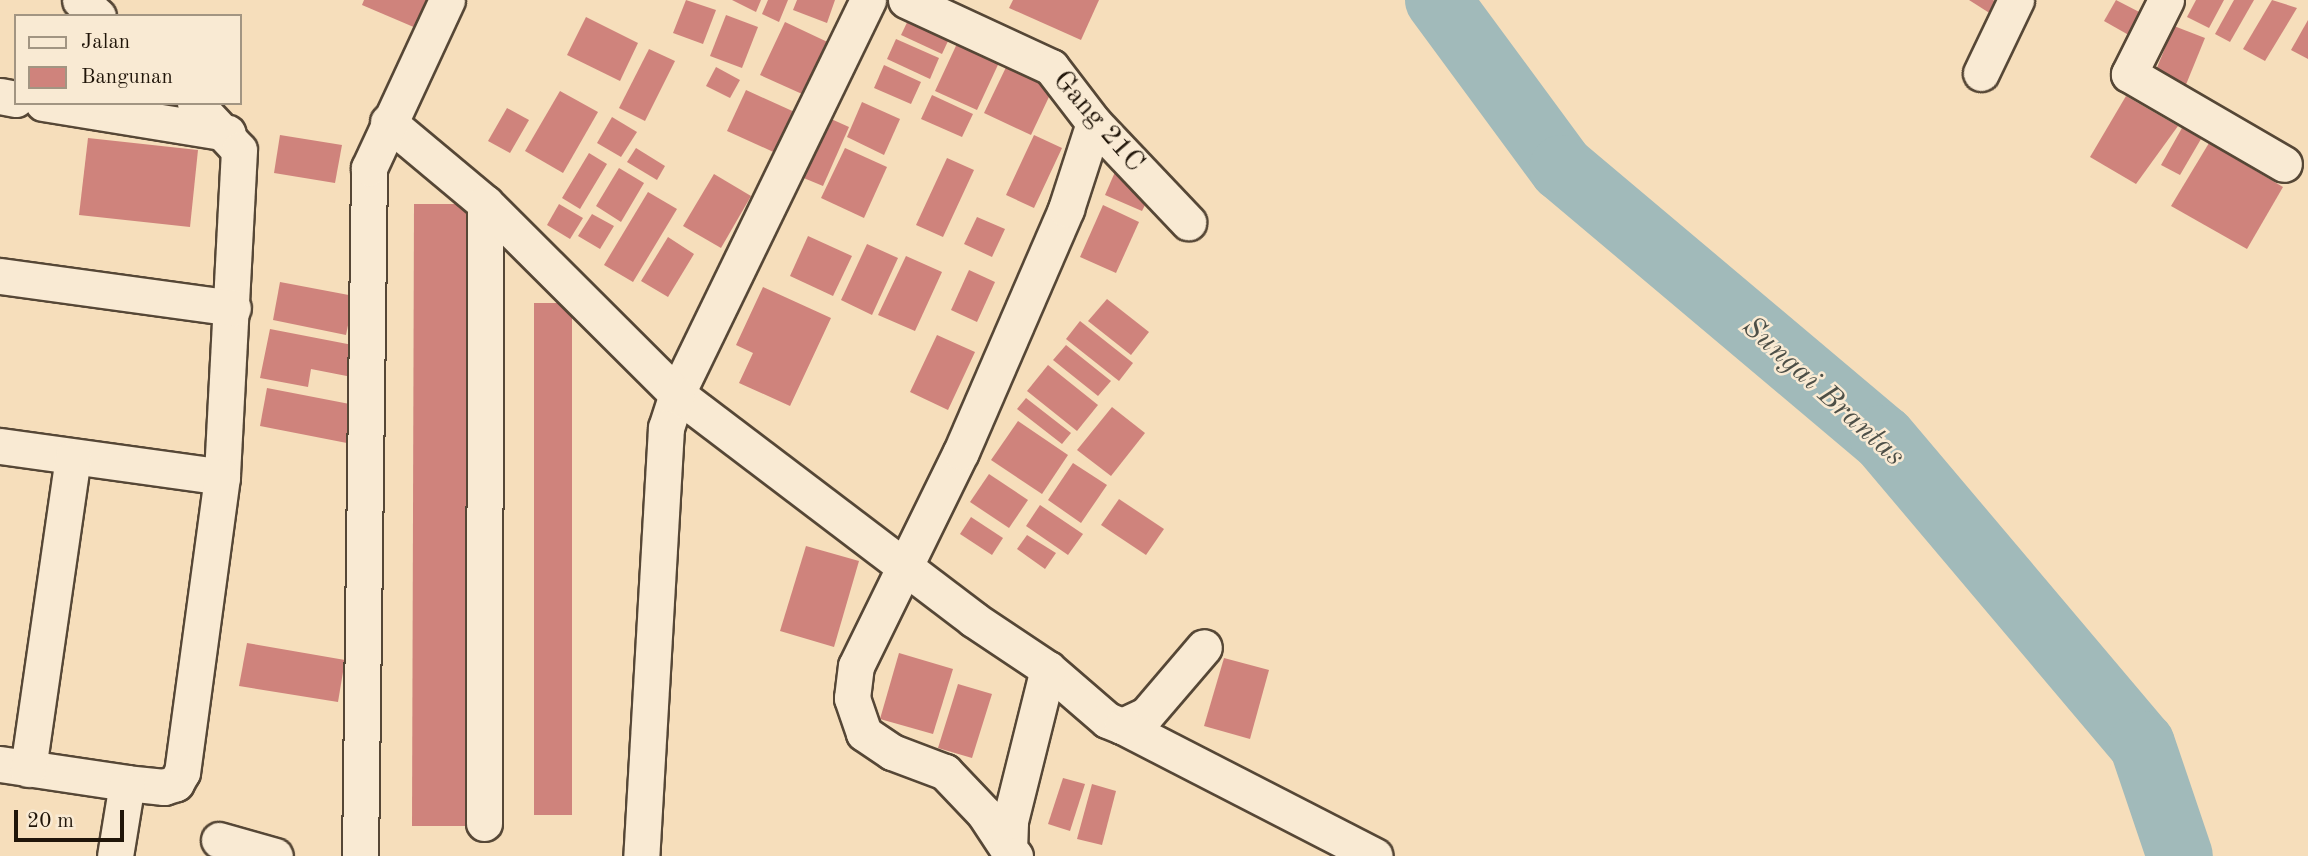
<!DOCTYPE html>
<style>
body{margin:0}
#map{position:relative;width:2308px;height:856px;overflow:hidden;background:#f6debb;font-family:"Old Standard TT",serif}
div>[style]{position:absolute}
.river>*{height:66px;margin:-33px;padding:0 33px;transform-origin:33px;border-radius:33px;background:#a1baba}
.building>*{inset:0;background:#cf837c}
.roads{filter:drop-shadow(2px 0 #564736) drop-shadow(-2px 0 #564736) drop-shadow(0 2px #564736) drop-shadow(0 -2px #564736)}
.street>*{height:35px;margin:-17.5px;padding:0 17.5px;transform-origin:17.5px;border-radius:17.5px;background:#f9ead3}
span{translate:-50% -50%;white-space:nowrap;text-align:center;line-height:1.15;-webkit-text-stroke:5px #f9ead3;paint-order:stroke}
.street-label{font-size:28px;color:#201509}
.water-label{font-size:30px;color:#4d4f47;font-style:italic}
.legend{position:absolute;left:14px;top:14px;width:228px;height:91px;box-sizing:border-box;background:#f9ead3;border:2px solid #a29582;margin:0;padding:9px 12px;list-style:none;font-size:21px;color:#201509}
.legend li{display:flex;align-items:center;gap:14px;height:35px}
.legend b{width:35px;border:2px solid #a29582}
.scale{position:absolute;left:14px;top:810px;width:110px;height:32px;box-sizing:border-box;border:4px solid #201509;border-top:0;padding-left:9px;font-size:21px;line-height:24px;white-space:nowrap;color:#201509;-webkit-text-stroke:5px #f9ead3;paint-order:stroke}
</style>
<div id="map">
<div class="river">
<div style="left:1438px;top:0;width:209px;rotate:53.6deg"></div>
<div style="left:1562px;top:168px;width:419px;rotate:40.1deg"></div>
<div style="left:1883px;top:438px;width:401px;rotate:49.8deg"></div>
<div style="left:2142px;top:744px;width:118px;rotate:71.3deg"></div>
</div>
<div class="building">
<div style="clip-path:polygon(364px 0,437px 0,423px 31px,362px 5px)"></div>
<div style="clip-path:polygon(686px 0,716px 10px,703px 44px,673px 33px)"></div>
<div style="clip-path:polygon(732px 0,761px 0,756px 12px)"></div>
<div style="clip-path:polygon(768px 0,788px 0,779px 22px,762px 14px)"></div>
<div style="clip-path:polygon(797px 0,835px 0,827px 23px,793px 10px)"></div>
<div style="clip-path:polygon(1013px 0,1099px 0,1081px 40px,1009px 8px)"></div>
<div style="clip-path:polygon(1969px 0,1993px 0,1998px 3px,1991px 14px)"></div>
<div style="clip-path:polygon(2116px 0,2147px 16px,2134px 38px,2104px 21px)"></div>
<div style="clip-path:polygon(2196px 0,2224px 0,2209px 28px,2187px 17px)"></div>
<div style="clip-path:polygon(2234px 0,2254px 0,2230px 42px,2215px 34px)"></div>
<div style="clip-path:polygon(2272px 0,2297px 8px,2265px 61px,2243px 49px)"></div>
<div style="clip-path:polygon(914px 8px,955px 26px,942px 54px,901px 35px)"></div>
<div style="clip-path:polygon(726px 15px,758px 27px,742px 68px,710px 56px)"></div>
<div style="clip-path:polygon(586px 17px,638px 43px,620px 81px,567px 55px)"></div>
<div style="clip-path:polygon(2308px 20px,2308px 59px,2291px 50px)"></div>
<div style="clip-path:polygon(785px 22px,836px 46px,811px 98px,760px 75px)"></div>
<div style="clip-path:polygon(2174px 26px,2205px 38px,2185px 87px,2154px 75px)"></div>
<div style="clip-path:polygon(961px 35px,1003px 54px,977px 110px,935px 91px)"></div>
<div style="clip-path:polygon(896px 39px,939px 58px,930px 79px,887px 59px)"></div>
<div style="clip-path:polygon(649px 49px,675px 61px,645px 121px,619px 108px)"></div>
<div style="clip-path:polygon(1009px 61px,1056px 82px,1031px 135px,984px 113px)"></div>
<div style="clip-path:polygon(884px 65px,921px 82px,911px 104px,874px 88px)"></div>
<div style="clip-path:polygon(716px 67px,740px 80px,730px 98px,706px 86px)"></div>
<div style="clip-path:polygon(746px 90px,799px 114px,780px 155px,727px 131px)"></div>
<div style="clip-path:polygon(560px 91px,598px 112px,563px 173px,525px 151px)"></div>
<div style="clip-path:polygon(932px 95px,973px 114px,962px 137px,921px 119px)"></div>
<div style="clip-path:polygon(2126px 96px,2178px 126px,2136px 184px,2090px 157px)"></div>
<div style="clip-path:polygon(862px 102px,900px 119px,884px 155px,847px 137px)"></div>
<div style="clip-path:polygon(507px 108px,529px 120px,510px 153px,488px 141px)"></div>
<div style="clip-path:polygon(820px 114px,849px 127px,823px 186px,794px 174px)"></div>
<div style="clip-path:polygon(612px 117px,637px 132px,621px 157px,597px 143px)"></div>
<div style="clip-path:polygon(2182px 128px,2201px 139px,2180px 175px,2161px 165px)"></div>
<div style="clip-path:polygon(280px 135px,342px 145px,335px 183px,274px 173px)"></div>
<div style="clip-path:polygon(1034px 135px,1062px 148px,1034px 208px,1006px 195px)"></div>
<div style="clip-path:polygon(88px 138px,198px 150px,190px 227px,79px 215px)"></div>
<div style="clip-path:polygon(2209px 143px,2283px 187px,2247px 249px,2171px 206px)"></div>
<div style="clip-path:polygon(636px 148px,665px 166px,657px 180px,627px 162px)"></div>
<div style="clip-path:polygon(845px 148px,887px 167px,864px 218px,821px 198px)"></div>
<div style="clip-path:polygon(589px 153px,607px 164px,580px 209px,562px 198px)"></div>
<div style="clip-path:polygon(947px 158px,974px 170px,943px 237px,916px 225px)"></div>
<div style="clip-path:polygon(619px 168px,644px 183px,621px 222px,596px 206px)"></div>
<div style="clip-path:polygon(1115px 172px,1153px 189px,1142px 211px,1105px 195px)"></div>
<div style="clip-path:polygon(714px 174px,751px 196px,721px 248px,683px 226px)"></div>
<div style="clip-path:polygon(648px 192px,677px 209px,633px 282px,604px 265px)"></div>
<div style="clip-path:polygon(414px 204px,478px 204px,476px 826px,412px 826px)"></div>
<div style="clip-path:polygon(559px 204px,583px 218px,570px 239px,547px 225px)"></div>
<div style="clip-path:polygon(1103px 205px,1139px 222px,1116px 273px,1080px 257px)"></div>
<div style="clip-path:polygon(592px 214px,614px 226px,600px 249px,578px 236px)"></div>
<div style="clip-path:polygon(977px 217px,1005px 229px,992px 257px,964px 244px)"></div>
<div style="clip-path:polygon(808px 236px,852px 256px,833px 296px,790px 276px)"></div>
<div style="clip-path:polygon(668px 237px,694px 254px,668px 297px,641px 281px)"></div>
<div style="clip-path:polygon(867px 244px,898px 258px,872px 315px,841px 300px)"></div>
<div style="clip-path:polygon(906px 256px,942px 272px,915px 331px,878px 315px)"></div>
<div style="clip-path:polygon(969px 270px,995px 282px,977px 322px,951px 310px)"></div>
<div style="clip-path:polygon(280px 282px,354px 296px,346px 335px,273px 320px)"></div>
<div style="clip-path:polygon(763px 287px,831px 318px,790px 406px,739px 383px,753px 353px,736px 345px)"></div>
<div style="clip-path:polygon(1107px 299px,1149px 332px,1131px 355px,1088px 321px)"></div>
<div style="clip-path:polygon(534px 303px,572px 303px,572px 815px,534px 815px)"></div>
<div style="clip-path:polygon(1080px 321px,1133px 363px,1119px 381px,1066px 339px)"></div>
<div style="clip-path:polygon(270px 329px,363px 347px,357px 378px,311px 369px,308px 387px,260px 378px)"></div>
<div style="clip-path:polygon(937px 335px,975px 352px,948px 410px,910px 392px)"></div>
<div style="clip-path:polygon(1066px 345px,1111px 381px,1098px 396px,1053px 360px)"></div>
<div style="clip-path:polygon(1048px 365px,1098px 405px,1077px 431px,1027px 391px)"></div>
<div style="clip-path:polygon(267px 388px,360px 406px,352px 444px,260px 426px)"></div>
<div style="clip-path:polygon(1026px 398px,1071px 433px,1062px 444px,1017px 409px)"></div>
<div style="clip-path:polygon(1112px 407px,1145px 433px,1111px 476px,1077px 450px)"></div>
<div style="clip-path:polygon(1018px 421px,1068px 455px,1042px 494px,991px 460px)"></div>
<div style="clip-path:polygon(1073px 463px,1107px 485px,1081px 523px,1048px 500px)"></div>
<div style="clip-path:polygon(989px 474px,1028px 500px,1009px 528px,970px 502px)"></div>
<div style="clip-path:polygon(1119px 499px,1164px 529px,1146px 555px,1101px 525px)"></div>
<div style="clip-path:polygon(1040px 505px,1083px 534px,1068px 555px,1026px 526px)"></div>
<div style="clip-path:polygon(971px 517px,1003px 538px,992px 555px,960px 534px)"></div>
<div style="clip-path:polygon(1027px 535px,1056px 553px,1045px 569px,1017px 549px)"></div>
<div style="clip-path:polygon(806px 546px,859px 561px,834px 647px,780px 631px)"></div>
<div style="clip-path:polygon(247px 643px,345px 660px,338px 702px,239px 686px)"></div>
<div style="clip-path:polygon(899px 653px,953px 669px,933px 734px,880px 719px)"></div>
<div style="clip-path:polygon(1224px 658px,1269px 670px,1250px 739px,1204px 726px)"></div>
<div style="clip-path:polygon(958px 684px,992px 694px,972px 758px,938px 748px)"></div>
<div style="clip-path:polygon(1063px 778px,1085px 784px,1070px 831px,1048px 824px)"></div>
<div style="clip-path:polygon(1092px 784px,1116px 791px,1102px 845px,1077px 839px)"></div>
</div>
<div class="roads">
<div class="street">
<div style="left:80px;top:0;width:24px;rotate:42deg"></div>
<div style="left:868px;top:0;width:438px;rotate:115.9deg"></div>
<div style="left:677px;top:394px;width:372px;rotate:37.2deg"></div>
<div style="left:973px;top:619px;width:90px;rotate:33.7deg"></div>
<div style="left:1048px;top:669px;width:78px;rotate:40.8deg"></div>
<div style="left:1107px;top:720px;width:16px;rotate:22deg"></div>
<div style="left:1122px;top:726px;width:26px;rotate:-25deg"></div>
<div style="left:1146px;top:715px;width:89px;rotate:-49.5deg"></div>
<div style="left:906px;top:0;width:160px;rotate:24.8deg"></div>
<div style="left:1051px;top:67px;width:71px;rotate:52.5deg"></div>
<div style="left:1094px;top:123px;width:137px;rotate:46.5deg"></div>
<div style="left:2166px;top:0;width:83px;rotate:116.6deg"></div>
<div style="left:2129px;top:74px;width:179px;rotate:30.1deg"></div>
<div style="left:1981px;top:73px;width:81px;rotate:-64.4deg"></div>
<div style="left:0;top:96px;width:16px;rotate:11deg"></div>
<div style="left:43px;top:103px;width:187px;rotate:9.2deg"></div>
<div style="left:195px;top:103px;width:64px;rotate:46.9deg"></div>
<div style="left:239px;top:150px;width:327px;rotate:93deg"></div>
<div style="left:388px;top:122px;width:126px;rotate:39.9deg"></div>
<div style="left:485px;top:203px;width:620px;rotate:90.09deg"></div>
<div style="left:485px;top:203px;width:271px;rotate:44.9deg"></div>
<div style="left:677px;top:394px;width:36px;rotate:108deg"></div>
<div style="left:666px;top:428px;width:429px;rotate:93.3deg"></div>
<div style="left:0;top:276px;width:235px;rotate:7.8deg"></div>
<div style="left:0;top:446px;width:224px;rotate:7.9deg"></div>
<div style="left:222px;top:477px;width:298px;rotate:97.7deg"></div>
<div style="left:182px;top:772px;width:13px;rotate:119deg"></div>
<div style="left:176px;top:783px;width:13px;rotate:162deg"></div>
<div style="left:164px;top:787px;width:37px;rotate:-174deg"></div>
<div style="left:1122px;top:726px;width:284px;rotate:27.2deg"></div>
<div style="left:0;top:764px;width:128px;rotate:8.5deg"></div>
<div style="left:127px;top:783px;width:74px;rotate:99.3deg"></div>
<div style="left:28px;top:769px;width:315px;rotate:-81.8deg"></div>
<div style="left:219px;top:840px;width:58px;rotate:15.9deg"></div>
<div style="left:1009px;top:851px;width:45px;rotate:-123.3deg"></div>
<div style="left:984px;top:813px;width:57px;rotate:-133.6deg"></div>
<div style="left:945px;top:772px;width:57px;rotate:-159.3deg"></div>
<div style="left:892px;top:752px;width:34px;rotate:-146deg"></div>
<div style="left:864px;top:733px;width:37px;rotate:-109deg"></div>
<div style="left:852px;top:698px;width:32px;rotate:-83deg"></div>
<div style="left:856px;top:666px;width:238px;rotate:-63.9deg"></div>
<div style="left:961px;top:452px;width:265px;rotate:-66.6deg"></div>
<div style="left:1066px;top:209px;width:90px;rotate:-72deg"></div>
<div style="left:360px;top:856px;width:688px;rotate:-89.25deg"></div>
<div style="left:369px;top:168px;width:185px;rotate:-65.1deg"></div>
<div style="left:1015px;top:856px;width:8px;rotate:-140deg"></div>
<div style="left:1009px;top:851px;width:30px;rotate:-88deg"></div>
<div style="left:1010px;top:821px;width:157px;rotate:-76deg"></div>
</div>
</div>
<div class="street-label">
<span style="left:1098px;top:122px;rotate:49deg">Gang 21C</span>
</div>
<div class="water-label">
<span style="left:1823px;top:392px;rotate:42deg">Sungai Brantas</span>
</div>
<ul class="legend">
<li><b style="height:9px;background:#f9ead3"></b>Jalan</li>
<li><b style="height:19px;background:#cf837c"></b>Bangunan</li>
</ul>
<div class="scale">20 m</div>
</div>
